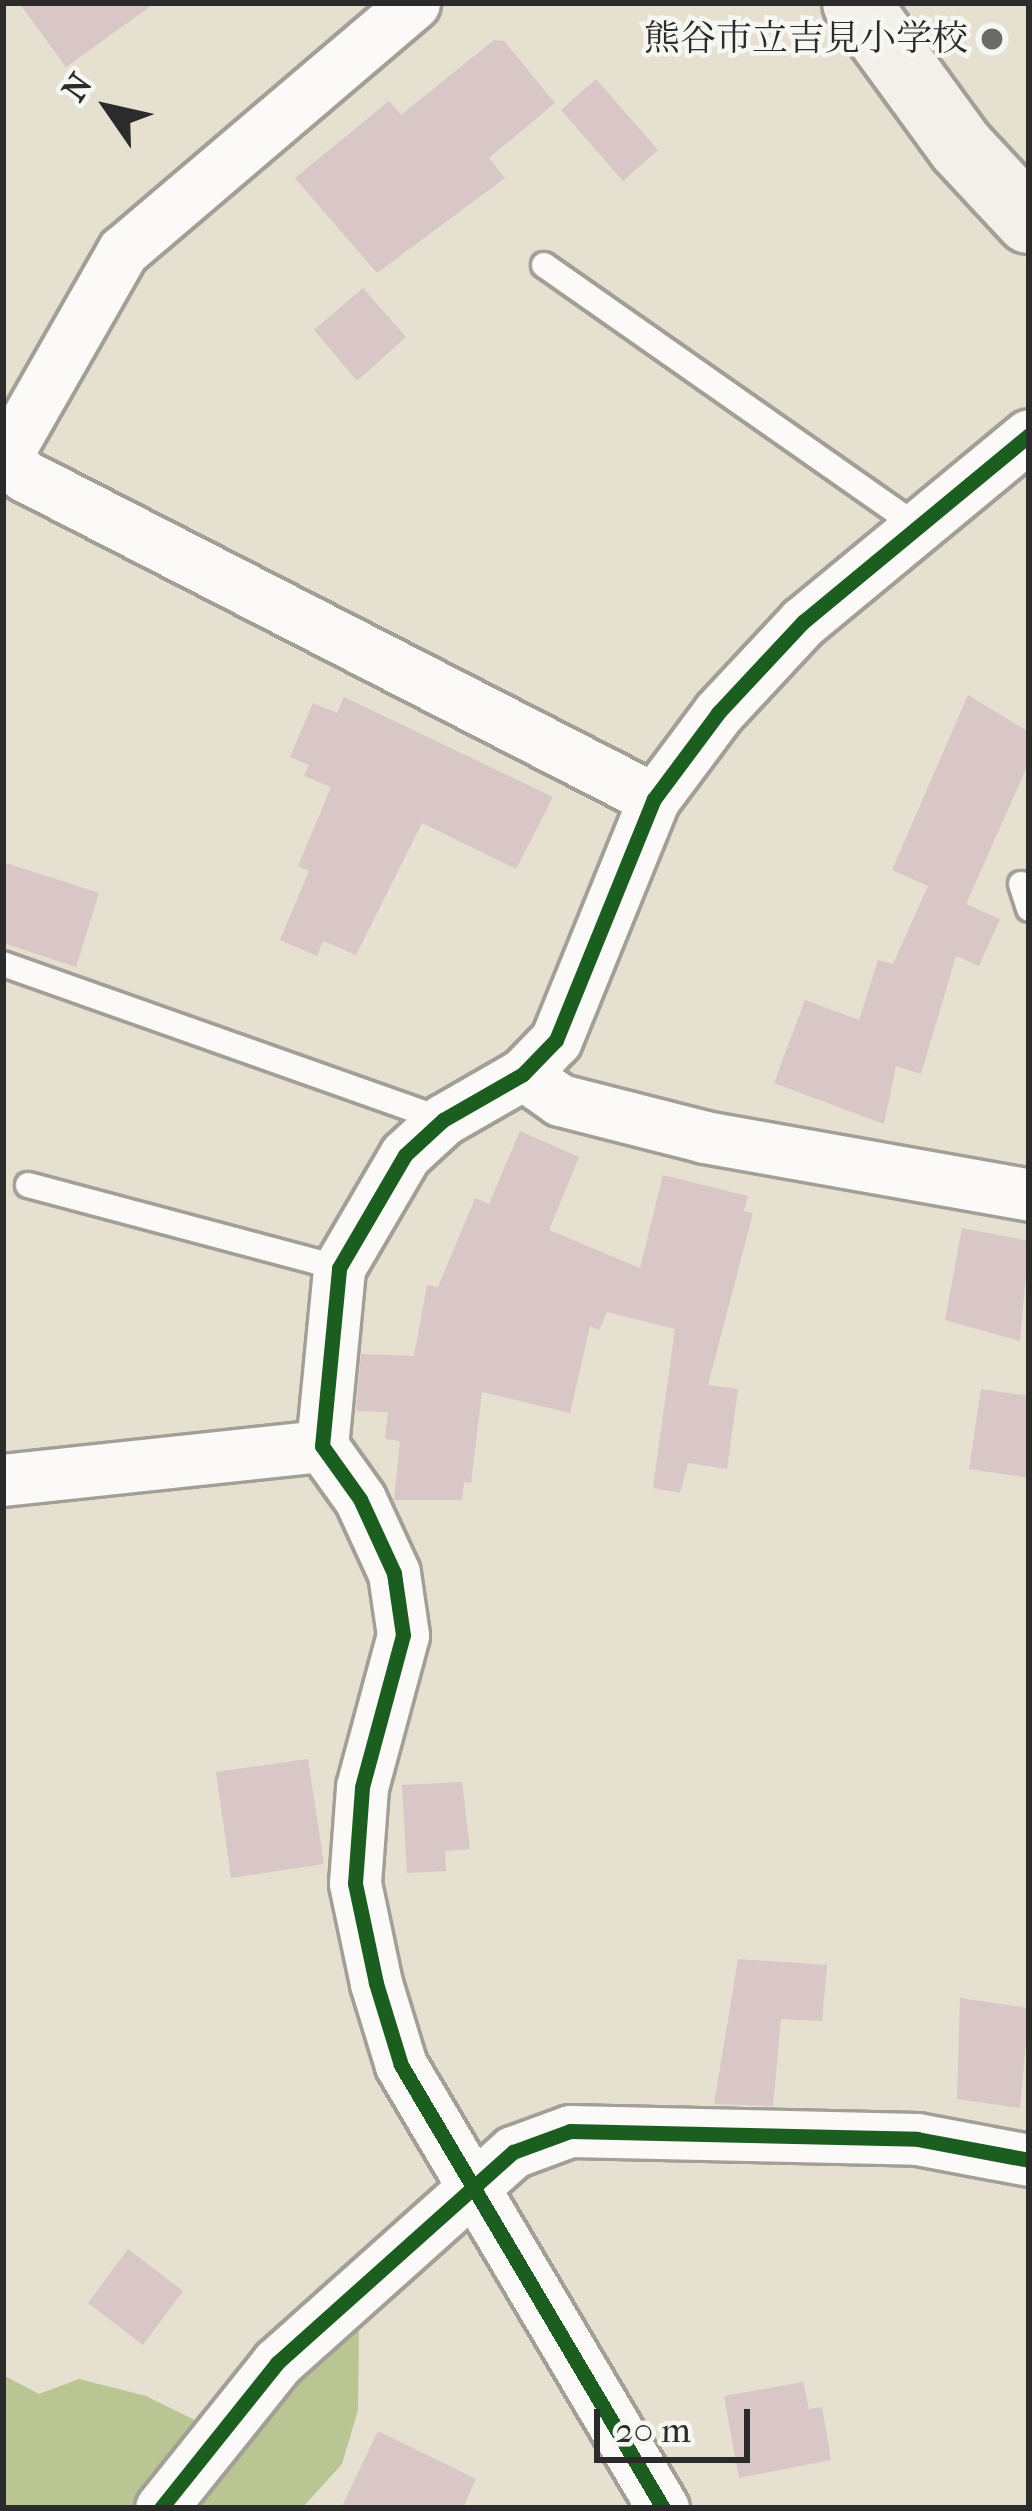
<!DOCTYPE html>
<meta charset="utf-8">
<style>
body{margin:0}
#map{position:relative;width:1032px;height:2511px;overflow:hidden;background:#e6e0d1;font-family:"IM FELL French Canon","Noto Serif JP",serif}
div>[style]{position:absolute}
.forest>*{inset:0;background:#b9c694}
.building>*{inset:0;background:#d9c6c7}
.roads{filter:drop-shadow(3px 0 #a29f97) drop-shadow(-3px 0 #a29f97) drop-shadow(0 3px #a29f97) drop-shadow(0 -3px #a29f97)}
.service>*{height:24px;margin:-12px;padding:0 12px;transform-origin:12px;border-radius:12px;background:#fbfaf8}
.minor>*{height:51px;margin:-25.5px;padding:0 25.5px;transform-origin:25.5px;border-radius:25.5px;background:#fbfaf8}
.secondary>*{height:66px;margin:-33px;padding:0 33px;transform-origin:33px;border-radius:33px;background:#f3f0ea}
.cycleway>*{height:15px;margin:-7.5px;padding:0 7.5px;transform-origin:7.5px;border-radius:7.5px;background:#1b5e20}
.dots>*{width:33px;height:33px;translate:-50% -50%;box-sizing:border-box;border:6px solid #f6f6f2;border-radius:50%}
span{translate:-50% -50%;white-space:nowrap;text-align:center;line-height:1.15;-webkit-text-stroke:9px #f6f6f2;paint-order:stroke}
.poi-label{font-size:36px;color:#2b2b2b}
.right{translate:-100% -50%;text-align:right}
.frame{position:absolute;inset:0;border:6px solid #2b2b2b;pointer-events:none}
.north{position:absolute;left:48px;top:48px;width:120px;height:120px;-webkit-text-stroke:9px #f6f6f2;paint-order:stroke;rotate:304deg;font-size:33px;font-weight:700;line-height:48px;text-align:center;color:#2b2b2b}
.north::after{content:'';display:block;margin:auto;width:42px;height:54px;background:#2b2b2b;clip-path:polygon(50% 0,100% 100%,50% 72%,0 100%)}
.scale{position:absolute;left:594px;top:2409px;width:156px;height:54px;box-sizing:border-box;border:6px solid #2b2b2b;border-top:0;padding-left:15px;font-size:36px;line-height:42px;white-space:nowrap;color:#2b2b2b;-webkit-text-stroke:9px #f6f6f2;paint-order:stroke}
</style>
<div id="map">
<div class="forest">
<div style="clip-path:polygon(359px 2329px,358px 2410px,342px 2464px,302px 2508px,3px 2508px,3px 2375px,39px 2394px,79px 2379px,146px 2396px,227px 2436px,334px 2334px)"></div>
</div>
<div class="building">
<div style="clip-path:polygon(19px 3px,155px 3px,66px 67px)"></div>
<div style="clip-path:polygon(494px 40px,504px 41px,555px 103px,489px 158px,505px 178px,377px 273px,295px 178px,389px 101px,401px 115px)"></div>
<div style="clip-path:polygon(596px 79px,658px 150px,623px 181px,561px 110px)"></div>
<div style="clip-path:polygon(363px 288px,406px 337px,357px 381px,314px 330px)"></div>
<div style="clip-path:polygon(968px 695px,1029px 732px,1029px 762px,966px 904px,1000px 919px,979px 966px,956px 956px,921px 1074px,896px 1066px,884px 1124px,774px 1083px,805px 1000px,859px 1020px,878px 960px,893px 964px,928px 886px,892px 870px)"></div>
<div style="clip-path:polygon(344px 697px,553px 797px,516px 869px,422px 823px,356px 955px,323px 941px,317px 956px,280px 940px,309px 871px,298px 866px,331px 787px,304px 776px,309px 765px,290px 757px,313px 703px,337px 713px)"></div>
<div style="clip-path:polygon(3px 862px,99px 893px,76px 967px,3px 943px)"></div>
<div style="clip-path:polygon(520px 1131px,579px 1157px,549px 1230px,640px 1268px,663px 1175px,748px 1196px,744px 1211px,753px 1213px,708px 1385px,738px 1389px,727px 1469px,688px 1463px,680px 1493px,653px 1488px,675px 1329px,607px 1312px,599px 1330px,590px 1326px,570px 1413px,482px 1392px,471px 1483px,464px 1482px,462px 1500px,394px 1500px,400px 1441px,385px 1439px,388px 1412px,356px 1411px,361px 1354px,414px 1356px,427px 1285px,438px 1287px,475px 1198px,489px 1204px)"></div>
<div style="clip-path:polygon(962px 1228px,1029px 1241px,1020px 1341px,945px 1320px)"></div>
<div style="clip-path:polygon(981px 1389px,1029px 1396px,1029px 1478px,969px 1469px)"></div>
<div style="clip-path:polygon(308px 1759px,324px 1864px,231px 1878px,216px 1772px)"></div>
<div style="clip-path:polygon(462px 1782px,470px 1849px,445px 1851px,446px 1871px,407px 1873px,402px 1785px)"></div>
<div style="clip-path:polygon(738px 1959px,827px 1965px,822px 2021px,781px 2019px,773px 2106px,714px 2104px)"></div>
<div style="clip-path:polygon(960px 1998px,1029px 2008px,1020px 2108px,957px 2099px)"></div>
<div style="clip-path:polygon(128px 2249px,183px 2291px,143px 2345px,88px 2303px)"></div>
<div style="clip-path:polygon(803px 2382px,809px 2409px,822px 2407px,831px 2460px,739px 2478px,724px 2396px)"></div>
<div style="clip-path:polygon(378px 2431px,476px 2479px,463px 2508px,341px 2508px)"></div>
</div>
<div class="roads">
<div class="service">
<div style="left:544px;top:265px;width:455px;rotate:35deg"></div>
<div style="left:1021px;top:884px;width:26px;rotate:72deg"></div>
<div style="left:3px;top:964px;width:467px;rotate:19.5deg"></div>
<div style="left:28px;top:1185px;width:322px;rotate:14.9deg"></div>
</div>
<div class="minor">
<div style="left:3px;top:457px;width:29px;rotate:41deg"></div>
<div style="left:25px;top:476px;width:707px;rotate:27.18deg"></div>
<div style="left:3px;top:461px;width:242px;rotate:-60.3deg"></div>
<div style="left:123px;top:251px;width:382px;rotate:-40.4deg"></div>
<div style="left:523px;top:1074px;width:45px;rotate:35.1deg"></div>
<div style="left:560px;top:1100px;width:150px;rotate:14.3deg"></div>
<div style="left:705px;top:1137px;width:329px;rotate:10.1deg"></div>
<div style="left:3px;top:1480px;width:321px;rotate:-6.1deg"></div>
<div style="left:161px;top:2508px;width:186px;rotate:-51.3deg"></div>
<div style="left:277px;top:2363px;width:317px;rotate:-41.8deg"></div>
<div style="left:513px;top:2152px;width:61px;rotate:-20.2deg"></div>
<div style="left:570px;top:2131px;width:347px;rotate:1.3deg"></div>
<div style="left:917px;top:2139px;width:114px;rotate:10.6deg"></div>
<div style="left:663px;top:2508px;width:515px;rotate:-120.6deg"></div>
<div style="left:401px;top:2065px;width:86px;rotate:-107deg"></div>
<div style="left:376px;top:1983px;width:102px;rotate:-101.9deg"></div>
<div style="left:355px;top:1883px;width:96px;rotate:-85.8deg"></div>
<div style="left:362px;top:1787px;width:157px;rotate:-74.9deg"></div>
<div style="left:403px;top:1635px;width:63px;rotate:-98.3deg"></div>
<div style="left:394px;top:1573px;width:81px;rotate:-114.7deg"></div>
<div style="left:360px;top:1499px;width:65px;rotate:-125.6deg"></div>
<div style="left:322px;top:1446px;width:179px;rotate:-84.5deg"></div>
<div style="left:339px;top:1268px;width:131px;rotate:-59.7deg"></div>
<div style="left:405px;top:1155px;width:52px;rotate:-42.6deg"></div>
<div style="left:443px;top:1120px;width:92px;rotate:-29.9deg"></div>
<div style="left:523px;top:1074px;width:47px;rotate:-45.9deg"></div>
<div style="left:556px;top:1040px;width:260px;rotate:-67.9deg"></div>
<div style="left:654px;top:799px;width:107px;rotate:-53.3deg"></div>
<div style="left:718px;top:713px;width:125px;rotate:-47deg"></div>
<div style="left:803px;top:622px;width:293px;rotate:-39.6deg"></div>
</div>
<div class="secondary">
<div style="left:856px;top:3px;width:178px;rotate:53.9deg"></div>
<div style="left:961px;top:147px;width:100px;rotate:47deg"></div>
</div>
</div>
<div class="cycleway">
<div style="left:161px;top:2508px;width:186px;rotate:-51.3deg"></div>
<div style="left:277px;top:2363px;width:317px;rotate:-41.8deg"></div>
<div style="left:513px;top:2152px;width:61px;rotate:-20.2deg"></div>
<div style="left:570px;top:2131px;width:347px;rotate:1.3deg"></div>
<div style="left:917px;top:2139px;width:114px;rotate:10.6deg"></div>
<div style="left:663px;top:2508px;width:515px;rotate:-120.6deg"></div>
<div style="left:401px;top:2065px;width:86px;rotate:-107deg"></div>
<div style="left:376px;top:1983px;width:102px;rotate:-101.9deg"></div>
<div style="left:355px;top:1883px;width:96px;rotate:-85.8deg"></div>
<div style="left:362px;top:1787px;width:157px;rotate:-74.9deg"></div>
<div style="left:403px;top:1635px;width:63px;rotate:-98.3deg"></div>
<div style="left:394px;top:1573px;width:81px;rotate:-114.7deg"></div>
<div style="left:360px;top:1499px;width:65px;rotate:-125.6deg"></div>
<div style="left:322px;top:1446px;width:179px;rotate:-84.5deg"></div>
<div style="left:339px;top:1268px;width:131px;rotate:-59.7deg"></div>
<div style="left:405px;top:1155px;width:52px;rotate:-42.6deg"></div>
<div style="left:443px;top:1120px;width:92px;rotate:-29.9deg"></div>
<div style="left:523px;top:1074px;width:47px;rotate:-45.9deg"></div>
<div style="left:556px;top:1040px;width:260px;rotate:-67.9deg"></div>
<div style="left:654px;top:799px;width:107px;rotate:-53.3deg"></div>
<div style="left:718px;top:713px;width:125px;rotate:-47deg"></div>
<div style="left:803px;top:622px;width:293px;rotate:-39.6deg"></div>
</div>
<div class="dots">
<div style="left:992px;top:39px;background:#6c6a65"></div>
</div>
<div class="poi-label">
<span class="right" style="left:968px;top:39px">熊谷市立吉見小学校</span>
</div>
<div class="frame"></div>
<div class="north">N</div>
<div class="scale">20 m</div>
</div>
